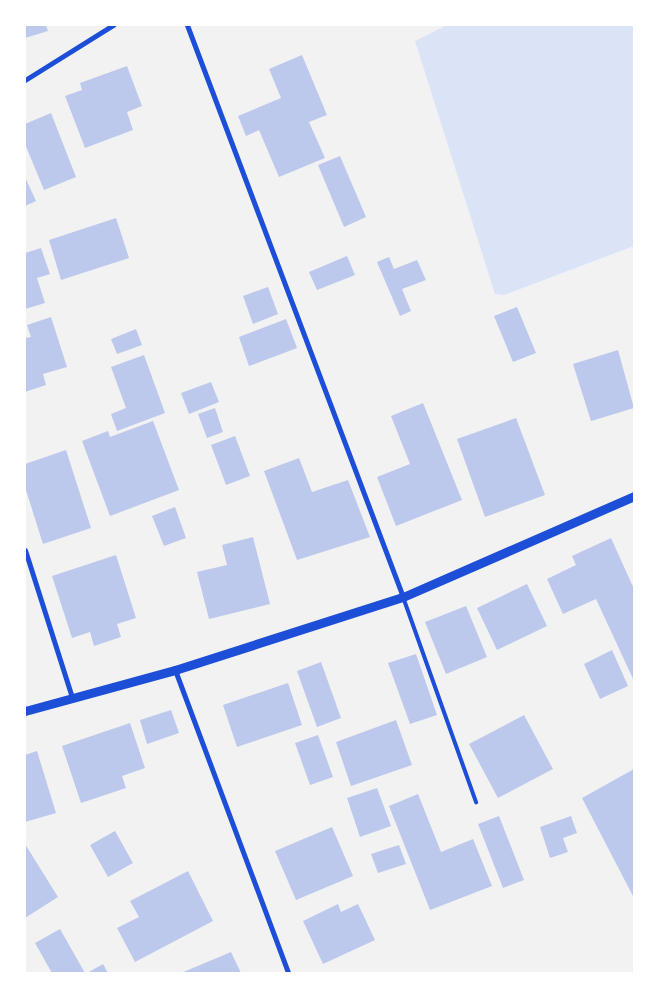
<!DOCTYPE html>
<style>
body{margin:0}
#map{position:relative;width:659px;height:998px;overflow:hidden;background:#f2f2f2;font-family:"DejaVu Sans",sans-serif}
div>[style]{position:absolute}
.green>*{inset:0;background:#dbe4f7}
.building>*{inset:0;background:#bdc9ec}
.service>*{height:4px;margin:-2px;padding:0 2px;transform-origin:2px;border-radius:2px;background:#1d4ed8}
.minor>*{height:5px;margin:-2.5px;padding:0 2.5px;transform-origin:2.5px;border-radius:2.5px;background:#1d4ed8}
.tertiary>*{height:9px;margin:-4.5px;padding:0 4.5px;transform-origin:4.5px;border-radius:4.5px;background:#1d4ed8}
span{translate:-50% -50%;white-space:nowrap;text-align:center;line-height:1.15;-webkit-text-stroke:4.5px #fff;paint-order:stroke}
.frame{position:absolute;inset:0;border:26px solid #fff;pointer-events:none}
</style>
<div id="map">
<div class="green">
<div style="clip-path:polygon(447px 25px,634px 25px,634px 246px,504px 295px,495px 294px,415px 41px)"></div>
</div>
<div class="building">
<div style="clip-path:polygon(25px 25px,46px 25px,48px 31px,25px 38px)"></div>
<div style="clip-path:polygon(302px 55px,327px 115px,309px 122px,325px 158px,279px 177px,259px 130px,246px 136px,238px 116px,281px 98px,269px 69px)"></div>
<div style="clip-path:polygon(127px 66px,142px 106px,127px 112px,133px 130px,85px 148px,65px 96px,82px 90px,80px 83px)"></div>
<div style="clip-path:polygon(51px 113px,76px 177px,44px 190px,25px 144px,25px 124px)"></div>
<div style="clip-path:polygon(340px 156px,366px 217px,344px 227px,318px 165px)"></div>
<div style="clip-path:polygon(25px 177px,36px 201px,25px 206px)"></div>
<div style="clip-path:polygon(116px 218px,129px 258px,61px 280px,49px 240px)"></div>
<div style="clip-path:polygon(41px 248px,50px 274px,37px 278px,45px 303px,25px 309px,25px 253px)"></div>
<div style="clip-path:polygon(347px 256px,355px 275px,317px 290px,309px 272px)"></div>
<div style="clip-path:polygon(389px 257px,394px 269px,417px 260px,426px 280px,402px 289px,411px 311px,400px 316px,377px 262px)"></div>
<div style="clip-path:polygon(268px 287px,278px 314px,253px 324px,243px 296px)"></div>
<div style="clip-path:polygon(517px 307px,536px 353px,513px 362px,494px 316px)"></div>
<div style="clip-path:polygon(51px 317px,67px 367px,43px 374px,46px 385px,25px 392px,25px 338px,31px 337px,27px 325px)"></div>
<div style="clip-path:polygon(286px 319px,297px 348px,249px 366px,239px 337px)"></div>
<div style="clip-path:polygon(136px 329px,142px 345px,117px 354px,111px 339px)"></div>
<div style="clip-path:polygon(618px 350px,634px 408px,591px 421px,573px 364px)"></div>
<div style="clip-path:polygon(144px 355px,165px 413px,117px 431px,111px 414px,126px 408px,111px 367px)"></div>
<div style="clip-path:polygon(211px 382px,219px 402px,189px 414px,181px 393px)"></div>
<div style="clip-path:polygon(423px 403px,462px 500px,396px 526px,377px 477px,410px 464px,391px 416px)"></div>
<div style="clip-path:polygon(215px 408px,223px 432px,207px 438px,198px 414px)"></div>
<div style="clip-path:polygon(516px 418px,545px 495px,485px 517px,457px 439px)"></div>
<div style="clip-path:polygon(153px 421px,179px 490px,110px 516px,82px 441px,108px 431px,110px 437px)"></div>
<div style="clip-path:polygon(235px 436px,250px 476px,226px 485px,211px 445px)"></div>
<div style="clip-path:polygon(66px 450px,91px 528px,43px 544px,25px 487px,25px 464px)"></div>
<div style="clip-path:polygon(299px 458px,312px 492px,348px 480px,370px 537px,297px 560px,264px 471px)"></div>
<div style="clip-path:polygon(175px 507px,186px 538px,164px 546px,152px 516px)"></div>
<div style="clip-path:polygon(253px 537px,270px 604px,209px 619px,197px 572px,227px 565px,222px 545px)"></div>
<div style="clip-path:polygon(611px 538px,634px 589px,634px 681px,596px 599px,563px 614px,547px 579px,576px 565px,572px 556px)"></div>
<div style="clip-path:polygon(116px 555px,136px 618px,117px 624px,121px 637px,94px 646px,90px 632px,72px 638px,52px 576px)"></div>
<div style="clip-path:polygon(527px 584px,547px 626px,497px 650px,477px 608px)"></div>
<div style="clip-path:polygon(466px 606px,487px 657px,446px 674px,425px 622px)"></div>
<div style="clip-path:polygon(612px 650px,628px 686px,600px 699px,584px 664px)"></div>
<div style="clip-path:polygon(416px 654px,437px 715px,410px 724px,388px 663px)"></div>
<div style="clip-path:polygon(321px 662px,341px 718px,317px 727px,297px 671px)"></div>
<div style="clip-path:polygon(288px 683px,302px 725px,237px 747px,223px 705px)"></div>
<div style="clip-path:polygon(171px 710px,179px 733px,147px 744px,140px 720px)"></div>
<div style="clip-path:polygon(524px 715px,553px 769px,498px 798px,469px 744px)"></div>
<div style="clip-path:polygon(396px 720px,412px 765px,351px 786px,336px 742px)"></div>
<div style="clip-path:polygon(130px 723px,145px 768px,122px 776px,126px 788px,81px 803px,62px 746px)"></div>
<div style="clip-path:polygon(318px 735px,333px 777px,310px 785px,295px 743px)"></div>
<div style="clip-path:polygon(37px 751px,56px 813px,25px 822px,25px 755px)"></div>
<div style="clip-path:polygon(634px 769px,634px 898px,582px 798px)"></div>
<div style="clip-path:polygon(377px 788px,391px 826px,360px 837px,347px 798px)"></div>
<div style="clip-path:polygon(418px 794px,441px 852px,473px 839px,492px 886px,430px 910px,389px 806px)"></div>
<div style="clip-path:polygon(499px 816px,524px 880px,503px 888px,478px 824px)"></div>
<div style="clip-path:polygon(571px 816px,577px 833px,563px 838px,568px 852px,550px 858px,540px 827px)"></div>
<div style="clip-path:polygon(332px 827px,353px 876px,296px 900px,275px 851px)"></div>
<div style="clip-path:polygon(115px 831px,133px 863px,108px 877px,90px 845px)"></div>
<div style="clip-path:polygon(25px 844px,58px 897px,25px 918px)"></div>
<div style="clip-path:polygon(399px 845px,406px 864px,378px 873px,371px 854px)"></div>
<div style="clip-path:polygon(188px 871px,213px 921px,135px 962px,117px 928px,139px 917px,130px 901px)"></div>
<div style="clip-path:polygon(338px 904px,341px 912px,358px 904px,375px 940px,323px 964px,303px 921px)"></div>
<div style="clip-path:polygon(60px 929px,85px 973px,52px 973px,35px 943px)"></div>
<div style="clip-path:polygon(231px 952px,241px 973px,181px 973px)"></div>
<div style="clip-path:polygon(103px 964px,108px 973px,87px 973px)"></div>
</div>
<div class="service">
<div style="left:403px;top:597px;width:218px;rotate:70.4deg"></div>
</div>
<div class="minor">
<div style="left:187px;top:25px;width:611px;rotate:69.31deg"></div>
<div style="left:25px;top:80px;width:104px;rotate:-32deg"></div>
<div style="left:25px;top:550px;width:154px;rotate:72.3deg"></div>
<div style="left:175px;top:670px;width:323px;rotate:69.5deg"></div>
</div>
<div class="tertiary">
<div style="left:25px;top:711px;width:156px;rotate:-15.3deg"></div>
<div style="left:175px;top:670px;width:239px;rotate:-17.8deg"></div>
<div style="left:403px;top:597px;width:252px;rotate:-23.6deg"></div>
</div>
<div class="frame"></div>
</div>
